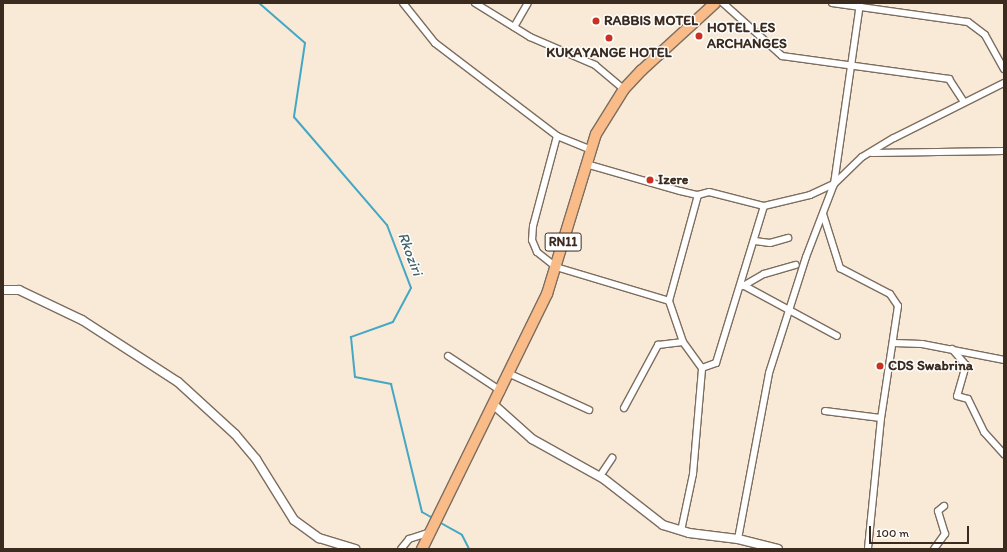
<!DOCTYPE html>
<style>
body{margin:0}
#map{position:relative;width:1007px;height:552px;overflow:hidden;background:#f8ead7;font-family:Itim,sans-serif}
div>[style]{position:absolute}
.stream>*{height:2px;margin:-1px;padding:0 1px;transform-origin:1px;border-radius:1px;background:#44a7c4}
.roads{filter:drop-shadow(1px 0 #7d6d5f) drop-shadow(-1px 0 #7d6d5f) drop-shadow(0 1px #7d6d5f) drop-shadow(0 -1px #7d6d5f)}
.minor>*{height:6px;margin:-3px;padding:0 3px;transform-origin:3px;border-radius:3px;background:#fff}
.tertiary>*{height:8px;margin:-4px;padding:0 4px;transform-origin:4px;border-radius:4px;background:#fff}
.primary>*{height:10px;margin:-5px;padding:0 5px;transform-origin:5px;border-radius:5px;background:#f9bc89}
.dots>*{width:11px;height:11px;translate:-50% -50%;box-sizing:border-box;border:2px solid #fff;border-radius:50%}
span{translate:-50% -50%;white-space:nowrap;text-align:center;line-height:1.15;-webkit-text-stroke:3px #fff;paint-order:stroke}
.shield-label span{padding:1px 3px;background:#fff;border:1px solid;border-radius:3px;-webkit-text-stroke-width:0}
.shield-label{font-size:13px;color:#3b2a1e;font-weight:700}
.poi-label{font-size:14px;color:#3b2a1e;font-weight:700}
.left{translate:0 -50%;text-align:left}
.water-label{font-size:15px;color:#3f6269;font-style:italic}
.frame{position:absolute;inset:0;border:4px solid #3b2a1e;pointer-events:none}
.scale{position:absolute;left:869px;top:526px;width:100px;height:18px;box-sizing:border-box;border:2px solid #3b2a1e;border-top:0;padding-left:5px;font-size:12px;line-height:14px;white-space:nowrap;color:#3b2a1e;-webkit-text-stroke:3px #fff;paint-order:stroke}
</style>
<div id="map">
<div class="stream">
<div style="left:259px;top:3px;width:61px;rotate:41deg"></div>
<div style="left:305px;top:43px;width:75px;rotate:98.5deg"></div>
<div style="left:294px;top:117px;width:143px;rotate:49.3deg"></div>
<div style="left:387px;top:225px;width:67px;rotate:69.1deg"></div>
<div style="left:411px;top:288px;width:38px;rotate:118deg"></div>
<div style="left:393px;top:322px;width:45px;rotate:160.3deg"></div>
<div style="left:351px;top:337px;width:40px;rotate:84.3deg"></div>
<div style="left:355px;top:377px;width:37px;rotate:11deg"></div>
<div style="left:391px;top:384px;width:132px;rotate:76.4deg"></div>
<div style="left:422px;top:512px;width:13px;rotate:29deg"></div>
<div style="left:439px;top:522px;width:26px;rotate:29deg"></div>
<div style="left:462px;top:535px;width:16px;rotate:63deg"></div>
</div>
<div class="roads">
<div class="minor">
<div style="left:403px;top:3px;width:51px;rotate:51.3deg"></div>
<div style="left:435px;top:43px;width:153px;rotate:37.3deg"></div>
<div style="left:557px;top:136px;width:35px;rotate:22deg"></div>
<div style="left:475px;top:3px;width:65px;rotate:31.7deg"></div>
<div style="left:530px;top:37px;width:71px;rotate:23.3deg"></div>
<div style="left:595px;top:65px;width:38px;rotate:40deg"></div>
<div style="left:723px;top:3px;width:79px;rotate:41.9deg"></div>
<div style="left:782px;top:56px;width:169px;rotate:7.8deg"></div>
<div style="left:949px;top:79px;width:27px;rotate:57deg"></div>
<div style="left:832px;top:3px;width:137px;rotate:8deg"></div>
<div style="left:968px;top:22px;width:21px;rotate:37deg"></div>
<div style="left:985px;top:35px;width:39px;rotate:61deg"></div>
<div style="left:514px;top:27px;width:28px;rotate:-60deg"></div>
<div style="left:557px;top:136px;width:93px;rotate:104.9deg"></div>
<div style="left:533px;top:226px;width:14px;rotate:94deg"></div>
<div style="left:532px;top:240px;width:13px;rotate:67deg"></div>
<div style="left:537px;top:252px;width:24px;rotate:38deg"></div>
<div style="left:556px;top:267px;width:118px;rotate:16.7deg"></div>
<div style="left:669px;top:301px;width:110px;rotate:-74.7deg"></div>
<div style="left:872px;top:153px;width:132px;rotate:-0.9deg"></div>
<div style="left:586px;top:164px;width:98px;rotate:16deg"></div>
<div style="left:680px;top:191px;width:18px;rotate:13deg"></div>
<div style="left:698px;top:195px;width:11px;rotate:-15deg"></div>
<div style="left:709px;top:192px;width:57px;rotate:14.3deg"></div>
<div style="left:764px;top:206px;width:47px;rotate:-13.4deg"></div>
<div style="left:810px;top:195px;width:26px;rotate:-25deg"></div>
<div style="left:834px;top:184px;width:39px;rotate:-44deg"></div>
<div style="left:862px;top:157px;width:37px;rotate:-31deg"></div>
<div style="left:894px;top:138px;width:123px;rotate:-26.6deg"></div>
<div style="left:823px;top:214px;width:57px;rotate:72.5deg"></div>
<div style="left:840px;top:268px;width:56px;rotate:27.5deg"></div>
<div style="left:890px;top:294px;width:14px;rotate:56deg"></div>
<div style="left:898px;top:306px;width:113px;rotate:98.6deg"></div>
<div style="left:881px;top:418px;width:132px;rotate:95.7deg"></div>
<div style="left:755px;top:241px;width:15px;rotate:8deg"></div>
<div style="left:770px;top:243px;width:19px;rotate:-16deg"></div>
<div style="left:741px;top:284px;width:109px;rotate:28.4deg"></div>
<div style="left:743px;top:286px;width:24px;rotate:-30deg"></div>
<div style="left:764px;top:274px;width:33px;rotate:-16deg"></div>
<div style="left:669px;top:301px;width:43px;rotate:71.1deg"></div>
<div style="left:683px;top:342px;width:32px;rotate:54deg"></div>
<div style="left:894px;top:343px;width:28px;rotate:2deg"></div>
<div style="left:922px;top:344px;width:84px;rotate:11deg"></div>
<div style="left:952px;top:349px;width:21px;rotate:49deg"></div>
<div style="left:966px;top:365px;width:32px;rotate:106deg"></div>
<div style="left:957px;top:396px;width:11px;rotate:15deg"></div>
<div style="left:968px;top:399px;width:37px;rotate:64deg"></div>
<div style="left:984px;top:432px;width:30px;rotate:48deg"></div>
<div style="left:448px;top:356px;width:64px;rotate:33.4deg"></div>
<div style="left:510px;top:374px;width:87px;rotate:24.5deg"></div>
<div style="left:624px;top:408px;width:72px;rotate:-61.6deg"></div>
<div style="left:658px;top:345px;width:25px;rotate:-7deg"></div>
<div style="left:825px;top:411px;width:56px;rotate:7.1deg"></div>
<div style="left:600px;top:476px;width:22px;rotate:-56deg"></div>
<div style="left:681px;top:531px;width:58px;rotate:-78.1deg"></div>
<div style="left:693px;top:474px;width:106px;rotate:-85.1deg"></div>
<div style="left:702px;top:368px;width:15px;rotate:-20deg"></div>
<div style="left:716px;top:363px;width:164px;rotate:-73deg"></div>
<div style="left:738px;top:539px;width:169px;rotate:-79.4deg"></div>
<div style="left:769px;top:373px;width:122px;rotate:-72.3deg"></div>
<div style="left:806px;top:257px;width:78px;rotate:-69deg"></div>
<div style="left:834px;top:184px;width:183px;rotate:-81.8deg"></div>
<div style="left:401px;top:549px;width:13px;rotate:-51deg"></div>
<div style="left:409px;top:539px;width:20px;rotate:-18deg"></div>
<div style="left:934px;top:549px;width:19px;rotate:-54deg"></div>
<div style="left:945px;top:534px;width:24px;rotate:-107deg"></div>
<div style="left:938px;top:511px;width:8px;rotate:-40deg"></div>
</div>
<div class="tertiary">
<div style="left:3px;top:290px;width:16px"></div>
<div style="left:19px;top:290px;width:70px;rotate:25.5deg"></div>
<div style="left:82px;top:320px;width:114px;rotate:32.9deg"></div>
<div style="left:178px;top:382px;width:77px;rotate:42.4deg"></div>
<div style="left:235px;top:434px;width:33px;rotate:50deg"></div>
<div style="left:256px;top:459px;width:72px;rotate:58.1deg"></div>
<div style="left:294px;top:520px;width:31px;rotate:36deg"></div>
<div style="left:319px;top:538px;width:38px;rotate:17deg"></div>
<div style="left:494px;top:405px;width:51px;rotate:41.8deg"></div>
<div style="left:532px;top:439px;width:82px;rotate:29.1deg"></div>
<div style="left:604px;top:479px;width:75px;rotate:37.9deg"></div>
<div style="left:663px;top:525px;width:27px;rotate:17deg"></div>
<div style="left:689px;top:533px;width:49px;rotate:7deg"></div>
<div style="left:738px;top:539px;width:41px;rotate:14deg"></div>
</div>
<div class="primary">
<div style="left:422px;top:549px;width:284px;rotate:-63.9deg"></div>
<div style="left:547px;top:294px;width:167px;rotate:-73deg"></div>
<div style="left:596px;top:134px;width:53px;rotate:-58.1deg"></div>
<div style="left:624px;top:89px;width:26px;rotate:-47deg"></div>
<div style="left:642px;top:70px;width:99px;rotate:-42.5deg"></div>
</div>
</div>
<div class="dots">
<div style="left:596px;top:21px;background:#c8321e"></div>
<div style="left:699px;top:36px;background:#c8321e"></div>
<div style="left:609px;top:38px;background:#c8321e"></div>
<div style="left:650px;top:180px;background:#c8321e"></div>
<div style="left:880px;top:366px;background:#c8321e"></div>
</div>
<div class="shield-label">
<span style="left:563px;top:242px">RN11</span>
</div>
<div class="poi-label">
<span class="left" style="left:604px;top:21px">RABBIS MOTEL</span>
<span class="left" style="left:707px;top:36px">HOTEL LES<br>ARCHANGES</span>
<span style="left:609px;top:53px">KUKAYANGE HOTEL</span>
<span class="left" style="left:658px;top:180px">Izere</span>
<span class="left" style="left:888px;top:366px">CDS Swabrina</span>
</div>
<div class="water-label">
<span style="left:410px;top:254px;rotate:69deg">Rkoziri</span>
</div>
<div class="frame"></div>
<div class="scale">100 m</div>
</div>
